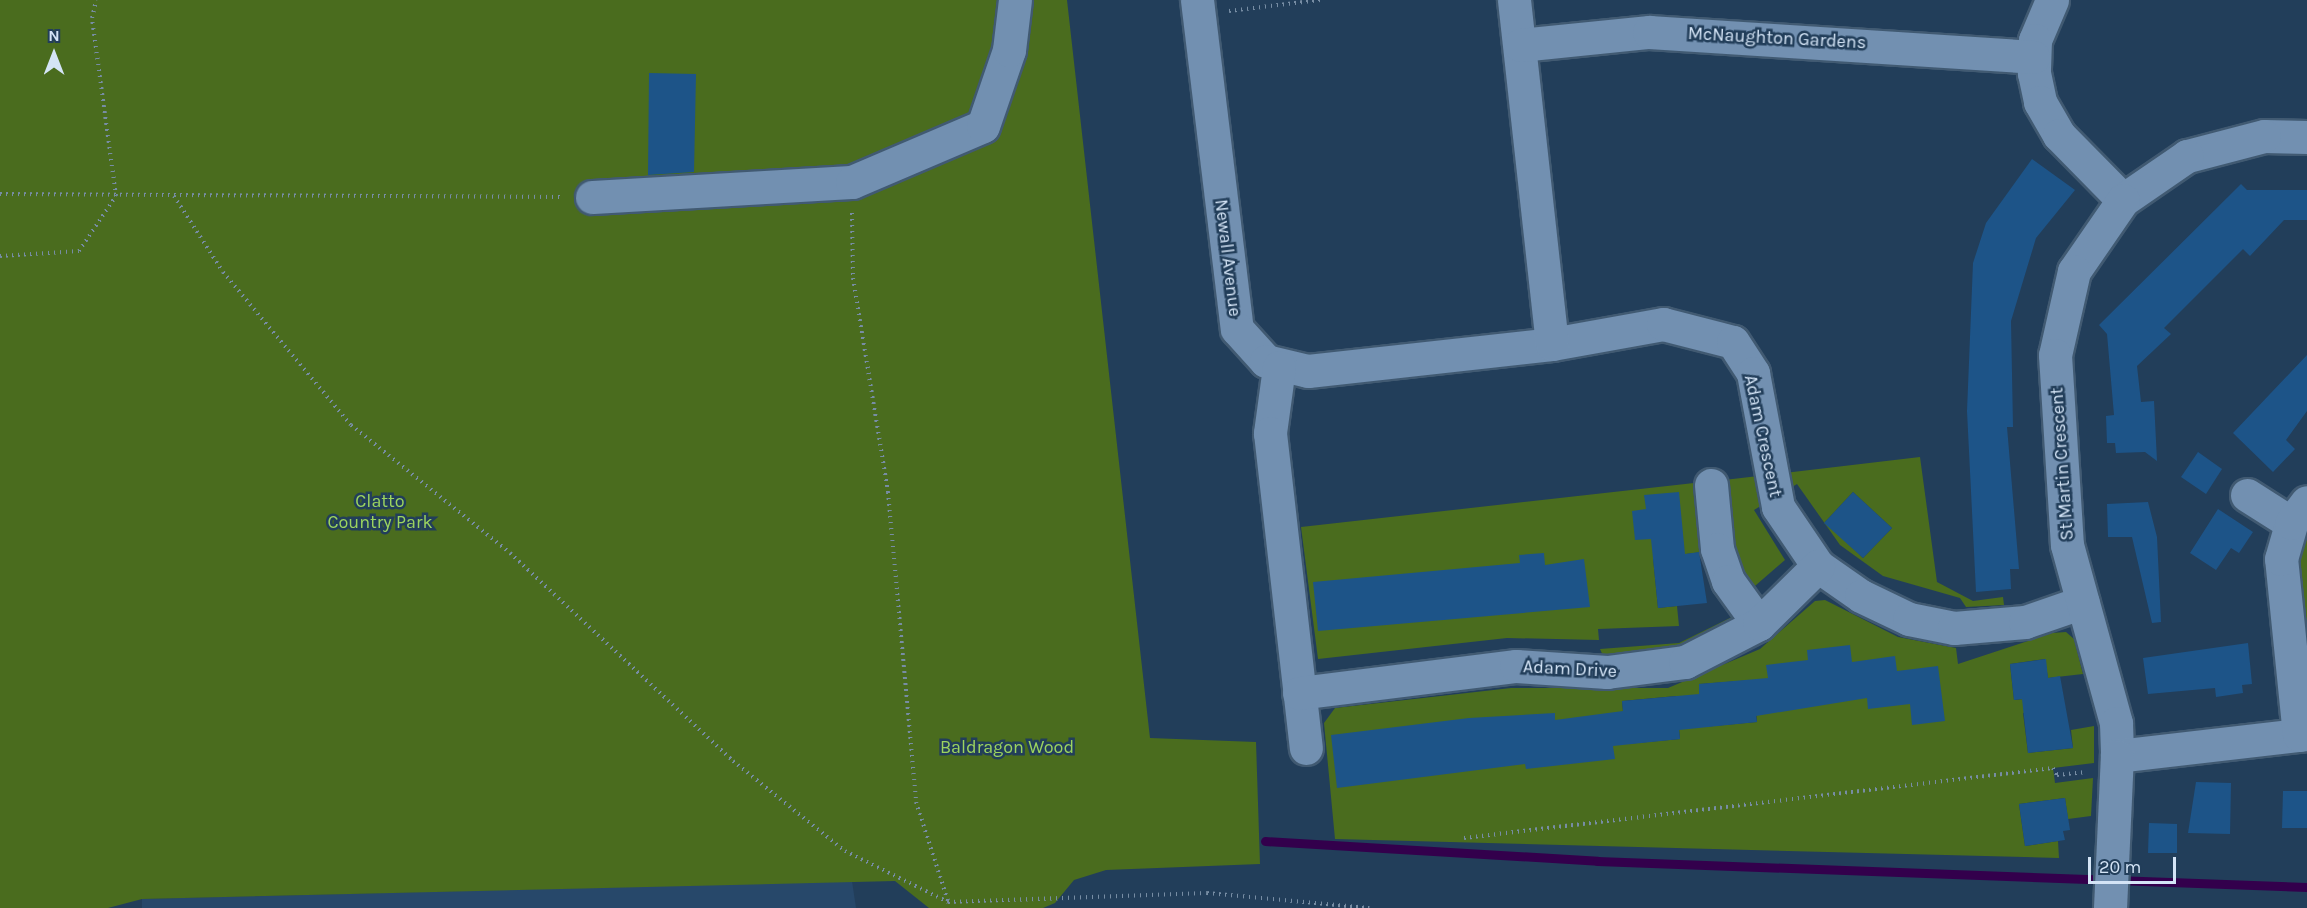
<!DOCTYPE html>
<style>
body{margin:0}
#map{position:relative;width:2307px;height:908px;overflow:hidden;background:#223e5a;font-family:Karla,sans-serif}
div>[style]{position:absolute}
.built>*{inset:0;background:#27486a}
.green>*{inset:0;background:#4a6c1e}
.stream>*{height:9px;margin:-4.5px;padding:0 4.5px;transform-origin:4.5px;border-radius:4.5px;background:#33004c}
.building>*{inset:0;background:#1d5488}
.path>*{height:4px;margin-top:-2px;transform-origin:0;background:repeating-linear-gradient(90deg,#778da4 0 1.5px,transparent 0 6px)}
.roads{filter:drop-shadow(2px 0 #415a72) drop-shadow(-2px 0 #415a72) drop-shadow(0 2px #415a72) drop-shadow(0 -2px #415a72)}
.minor>*{height:33px;margin:-16.5px;padding:0 16.5px;transform-origin:16.5px;border-radius:16.5px;background:#7290b1}
span{translate:-50% -50%;white-space:nowrap;text-align:center;line-height:1.15;-webkit-text-stroke:5px #223e5a;paint-order:stroke}
.street-label{font-size:18px;color:#d4e4f6}
.park-label{font-size:18px;color:#9cd45f}
.north{position:absolute;left:24px;top:24px;width:60px;height:60px;-webkit-text-stroke:4px #223e5a;paint-order:stroke;rotate:0deg;font-size:16px;font-weight:700;line-height:24px;text-align:center;color:#d4e4f6}
.north::after{content:'';display:block;margin:auto;width:21px;height:27px;background:#d4e4f6;clip-path:polygon(50% 0,100% 100%,50% 72%,0 100%)}
.scale{position:absolute;left:2088px;top:857px;width:88px;height:27px;box-sizing:border-box;border:3px solid #d4e4f6;border-top:0;padding-left:8px;font-size:18px;line-height:21px;white-space:nowrap;color:#d4e4f6;-webkit-text-stroke:4px #223e5a;paint-order:stroke}
</style>
<div id="map">
<div class="built">
<div style="clip-path:polygon(852px 881px,856px 908px,142px 908px,142px 899px)"></div>
</div>
<div class="green">
<div style="clip-path:polygon(0 0,1067px 0,1150px 738px,1256px 742px,1260px 864px,1106px 870px,1074px 880px,1055px 903px,1043px 908px,929px 908px,895px 881px,142px 899px,108px 908px,0 908px)"></div>
<div style="clip-path:polygon(evenodd,1920px 457px,1937px 582px,1973px 601px,2003px 597px,2004px 605px,1966px 607px,1960px 598px,1883px 576px,1840px 545px,1797px 484px,1754px 510px,1785px 560px,1748px 592px,1737px 574px,1724px 480px,1920px 457px,1853px 492px,1892px 528px,1863px 558px,1825px 522px,1853px 492px)"></div>
<div style="clip-path:polygon(1694px 483px,1705px 533px,1699px 539px,1702px 552px,1653px 558px,1658px 608px,1677px 606px,1679px 626px,1598px 629px,1599px 640px,1507px 638px,1318px 659px,1301px 527px)"></div>
<div style="clip-path:polygon(2307px 521px,2307px 693px,2292px 596px)"></div>
<div style="clip-path:polygon(evenodd,1825px 600px,1898px 637px,1956px 648px,1958px 664px,2052px 633px,2066px 632px,2074px 639px,2083px 674px,2048px 678px,2045px 659px,2010px 664px,2014px 700px,2053px 696px,2054px 709px,2023px 713px,2028px 753px,2073px 748px,2071px 730px,2094px 726px,2094px 763px,2053px 768px,2055px 783px,2093px 778px,2091px 816px,2068px 819px,2065px 798px,2019px 804px,2025px 846px,2058px 841px,2059px 858px,1335px 839px,1324px 723px,1335px 708px,1511px 688px,1668px 688px,1760px 649px,1815px 601px,1825px 600px,1753px 680px,1757px 722px,1703px 727px,1699px 684px,1753px 680px,1825px 600px,1676px 696px,1680px 739px,1626px 744px,1622px 701px,1676px 696px)"></div>
<div style="clip-path:polygon(1738px 614px,1742px 621px,1680px 651px,1604px 658px,1600px 649px,1679px 643px)"></div>
</div>
<div class="stream">
<div style="left:1265px;top:841px;width:333px;rotate:3.4deg"></div>
<div style="left:1597px;top:861px;width:710px;rotate:2.1deg"></div>
</div>
<div class="building">
<div style="clip-path:polygon(649px 73px,696px 74px,694px 172px,648px 175px)"></div>
<div style="clip-path:polygon(2032px 159px,2075px 190px,2036px 238px,2011px 321px,2013px 427px,2007px 427px,2019px 569px,2010px 569px,2011px 589px,1976px 592px,1967px 411px,1973px 263px,1986px 223px)"></div>
<div style="clip-path:polygon(2241px 184px,2247px 190px,2307px 190px,2307px 220px,2284px 220px,2250px 256px,2243px 249px,2164px 328px,2171px 334px,2137px 366px,2141px 402px,2154px 401px,2157px 461px,2145px 452px,2116px 453px,2115px 443px,2107px 443px,2106px 416px,2114px 415px,2107px 334px,2099px 325px)"></div>
<div style="clip-path:polygon(2307px 355px,2307px 411px,2286px 440px,2295px 449px,2273px 472px,2233px 433px)"></div>
<div style="clip-path:polygon(2198px 452px,2222px 469px,2206px 494px,2181px 477px)"></div>
<div style="clip-path:polygon(1679px 492px,1685px 554px,1699px 552px,1707px 603px,1658px 608px,1651px 539px,1635px 540px,1632px 511px,1646px 509px,1644px 495px)"></div>
<div style="clip-path:polygon(1853px 492px,1892px 528px,1863px 558px,1824px 523px)"></div>
<div style="clip-path:polygon(2148px 502px,2157px 537px,2161px 622px,2152px 623px,2132px 537px,2108px 537px,2107px 504px)"></div>
<div style="clip-path:polygon(2218px 509px,2253px 532px,2239px 553px,2231px 548px,2216px 570px,2190px 553px)"></div>
<div style="clip-path:polygon(1544px 553px,1545px 565px,1584px 559px,1590px 607px,1318px 631px,1313px 582px,1520px 563px,1519px 555px)"></div>
<div style="clip-path:polygon(2248px 643px,2252px 684px,2242px 685px,2243px 693px,2216px 697px,2215px 688px,2148px 694px,2143px 658px)"></div>
<div style="clip-path:polygon(1850px 645px,1852px 662px,1895px 656px,1897px 671px,1938px 666px,1945px 721px,1912px 725px,1910px 704px,1868px 709px,1867px 698px,1756px 716px,1757px 722px,1679px 730px,1680px 739px,1613px 746px,1615px 759px,1526px 769px,1525px 764px,1337px 788px,1331px 735px,1469px 718px,1555px 713px,1555px 720px,1623px 711px,1622px 701px,1699px 694px,1699px 684px,1768px 678px,1766px 665px,1808px 660px,1807px 650px)"></div>
<div style="clip-path:polygon(2046px 659px,2048px 678px,2060px 676px,2073px 748px,2028px 753px,2022px 699px,2014px 700px,2010px 664px)"></div>
<div style="clip-path:polygon(2196px 782px,2231px 783px,2230px 834px,2188px 833px)"></div>
<div style="clip-path:polygon(2283px 791px,2307px 791px,2307px 828px,2282px 828px)"></div>
<div style="clip-path:polygon(2065px 798px,2070px 830px,2063px 831px,2065px 840px,2025px 846px,2019px 804px)"></div>
<div style="clip-path:polygon(2149px 823px,2177px 824px,2177px 853px,2148px 853px)"></div>
</div>
<div class="path">
<div style="left:1229px;top:11px;width:92px;rotate:-6.9deg"></div>
<div style="left:0;top:194px;width:563px;rotate:0.31deg"></div>
<div style="left:174px;top:196px;width:90px;rotate:57.2deg"></div>
<div style="left:223px;top:272px;width:199px;rotate:50.1deg"></div>
<div style="left:351px;top:425px;width:204px;rotate:38.8deg"></div>
<div style="left:510px;top:553px;width:305px;rotate:43deg"></div>
<div style="left:733px;top:761px;width:144px;rotate:38.8deg"></div>
<div style="left:845px;top:851px;width:115px;rotate:26.3deg"></div>
<div style="left:948px;top:902px;width:259px;rotate:-2deg"></div>
<div style="left:1207px;top:893px;width:163px;rotate:5.3deg"></div>
<div style="left:852px;top:213px;width:65px;rotate:89.1deg"></div>
<div style="left:853px;top:278px;width:217px;rotate:80.7deg"></div>
<div style="left:888px;top:492px;width:311px;rotate:84.8deg"></div>
<div style="left:916px;top:802px;width:104px;rotate:72.1deg"></div>
<div style="left:0;top:256px;width:79px;rotate:-3.6deg"></div>
<div style="left:79px;top:251px;width:66px;rotate:-56.1deg"></div>
<div style="left:116px;top:196px;width:180px;rotate:-97.7deg"></div>
<div style="left:92px;top:18px;width:18px;rotate:-77deg"></div>
<div style="left:1464px;top:838px;width:593px;rotate:-6.78deg"></div>
<div style="left:2053px;top:768px;width:8px;rotate:60deg"></div>
<div style="left:2057px;top:775px;width:29px;rotate:-6deg"></div>
</div>
<div class="roads">
<div class="minor">
<div style="left:1197px;top:0;width:331px;rotate:83.1deg"></div>
<div style="left:1237px;top:329px;width:43px;rotate:47.8deg"></div>
<div style="left:1266px;top:361px;width:43px;rotate:13.4deg"></div>
<div style="left:1308px;top:371px;width:245px;rotate:-6.3deg"></div>
<div style="left:1552px;top:344px;width:113px;rotate:-10.2deg"></div>
<div style="left:1663px;top:324px;width:72px;rotate:14.4deg"></div>
<div style="left:1733px;top:342px;width:37px;rotate:57deg"></div>
<div style="left:1753px;top:373px;width:136px;rotate:79.4deg"></div>
<div style="left:1778px;top:507px;width:71px;rotate:55.9deg"></div>
<div style="left:1818px;top:566px;width:52px;rotate:34.9deg"></div>
<div style="left:1861px;top:596px;width:53px;rotate:25.6deg"></div>
<div style="left:1909px;top:619px;width:46px;rotate:11.3deg"></div>
<div style="left:1954px;top:628px;width:71px;rotate:-4.8deg"></div>
<div style="left:2025px;top:622px;width:61px;rotate:-19deg"></div>
<div style="left:1514px;top:0;width:346px;rotate:83.7deg"></div>
<div style="left:2052px;top:0;width:43px;rotate:113deg"></div>
<div style="left:2035px;top:40px;width:33px;rotate:92deg"></div>
<div style="left:2034px;top:73px;width:30px;rotate:78deg"></div>
<div style="left:2040px;top:102px;width:38px;rotate:60deg"></div>
<div style="left:2059px;top:135px;width:91px;rotate:45.4deg"></div>
<div style="left:1520px;top:45px;width:130px;rotate:-5.8deg"></div>
<div style="left:1649px;top:32px;width:385px;rotate:3.7deg"></div>
<div style="left:2307px;top:137px;width:43px;rotate:-178.7deg"></div>
<div style="left:2264px;top:136px;width:80px;rotate:165.4deg"></div>
<div style="left:2187px;top:156px;width:78px;rotate:145.5deg"></div>
<div style="left:2123px;top:200px;width:86px;rotate:124.6deg"></div>
<div style="left:2074px;top:271px;width:86px;rotate:102.7deg"></div>
<div style="left:2055px;top:355px;width:190px;rotate:86.4deg"></div>
<div style="left:2067px;top:545px;width:185px;rotate:74.6deg"></div>
<div style="left:2116px;top:723px;width:33px;rotate:88deg"></div>
<div style="left:2117px;top:756px;width:191px;rotate:-6.6deg"></div>
<div style="left:592px;top:197px;width:260px;rotate:-3.3deg"></div>
<div style="left:852px;top:182px;width:142px;rotate:-23.1deg"></div>
<div style="left:983px;top:126px;width:80px;rotate:-71.1deg"></div>
<div style="left:1009px;top:50px;width:50px;rotate:-83.2deg"></div>
<div style="left:1279px;top:367px;width:67px;rotate:97.8deg"></div>
<div style="left:1270px;top:433px;width:317px;rotate:83.5deg"></div>
<div style="left:1711px;top:485px;width:64px;rotate:84.6deg"></div>
<div style="left:1717px;top:549px;width:34px;rotate:71deg"></div>
<div style="left:1728px;top:581px;width:53px;rotate:54.2deg"></div>
<div style="left:2247px;top:495px;width:52px;rotate:32.5deg"></div>
<div style="left:1299px;top:693px;width:219px;rotate:-7.1deg"></div>
<div style="left:1516px;top:666px;width:91px;rotate:3.8deg"></div>
<div style="left:1607px;top:672px;width:79px;rotate:-7.3deg"></div>
<div style="left:1685px;top:662px;width:83px;rotate:-27.2deg"></div>
<div style="left:1759px;top:624px;width:83px;rotate:-44.5deg"></div>
<div style="left:2299px;top:735px;width:177px;rotate:-95.8deg"></div>
<div style="left:2281px;top:559px;width:37px;rotate:-74deg"></div>
<div style="left:2291px;top:523px;width:26px;rotate:-53deg"></div>
<div style="left:2110px;top:908px;width:152px;rotate:-87.4deg"></div>
</div>
</div>
<div class="street-label">
<span style="left:1777px;top:38px;rotate:3deg">McNaughton Gardens</span>
<span style="left:1228px;top:258px;rotate:83deg">Newall Avenue</span>
<span style="left:1763px;top:436px;rotate:78deg">Adam Crescent</span>
<span style="left:2062px;top:464px;rotate:-94deg">St Martin Crescent</span>
<span style="left:1570px;top:669px;rotate:3deg">Adam Drive</span>
</div>
<div class="park-label">
<span style="left:380px;top:512px">Clatto<br>Country Park</span>
<span style="left:1007px;top:747px">Baldragon Wood</span>
</div>
<div class="north">N</div>
<div class="scale">20 m</div>
</div>
